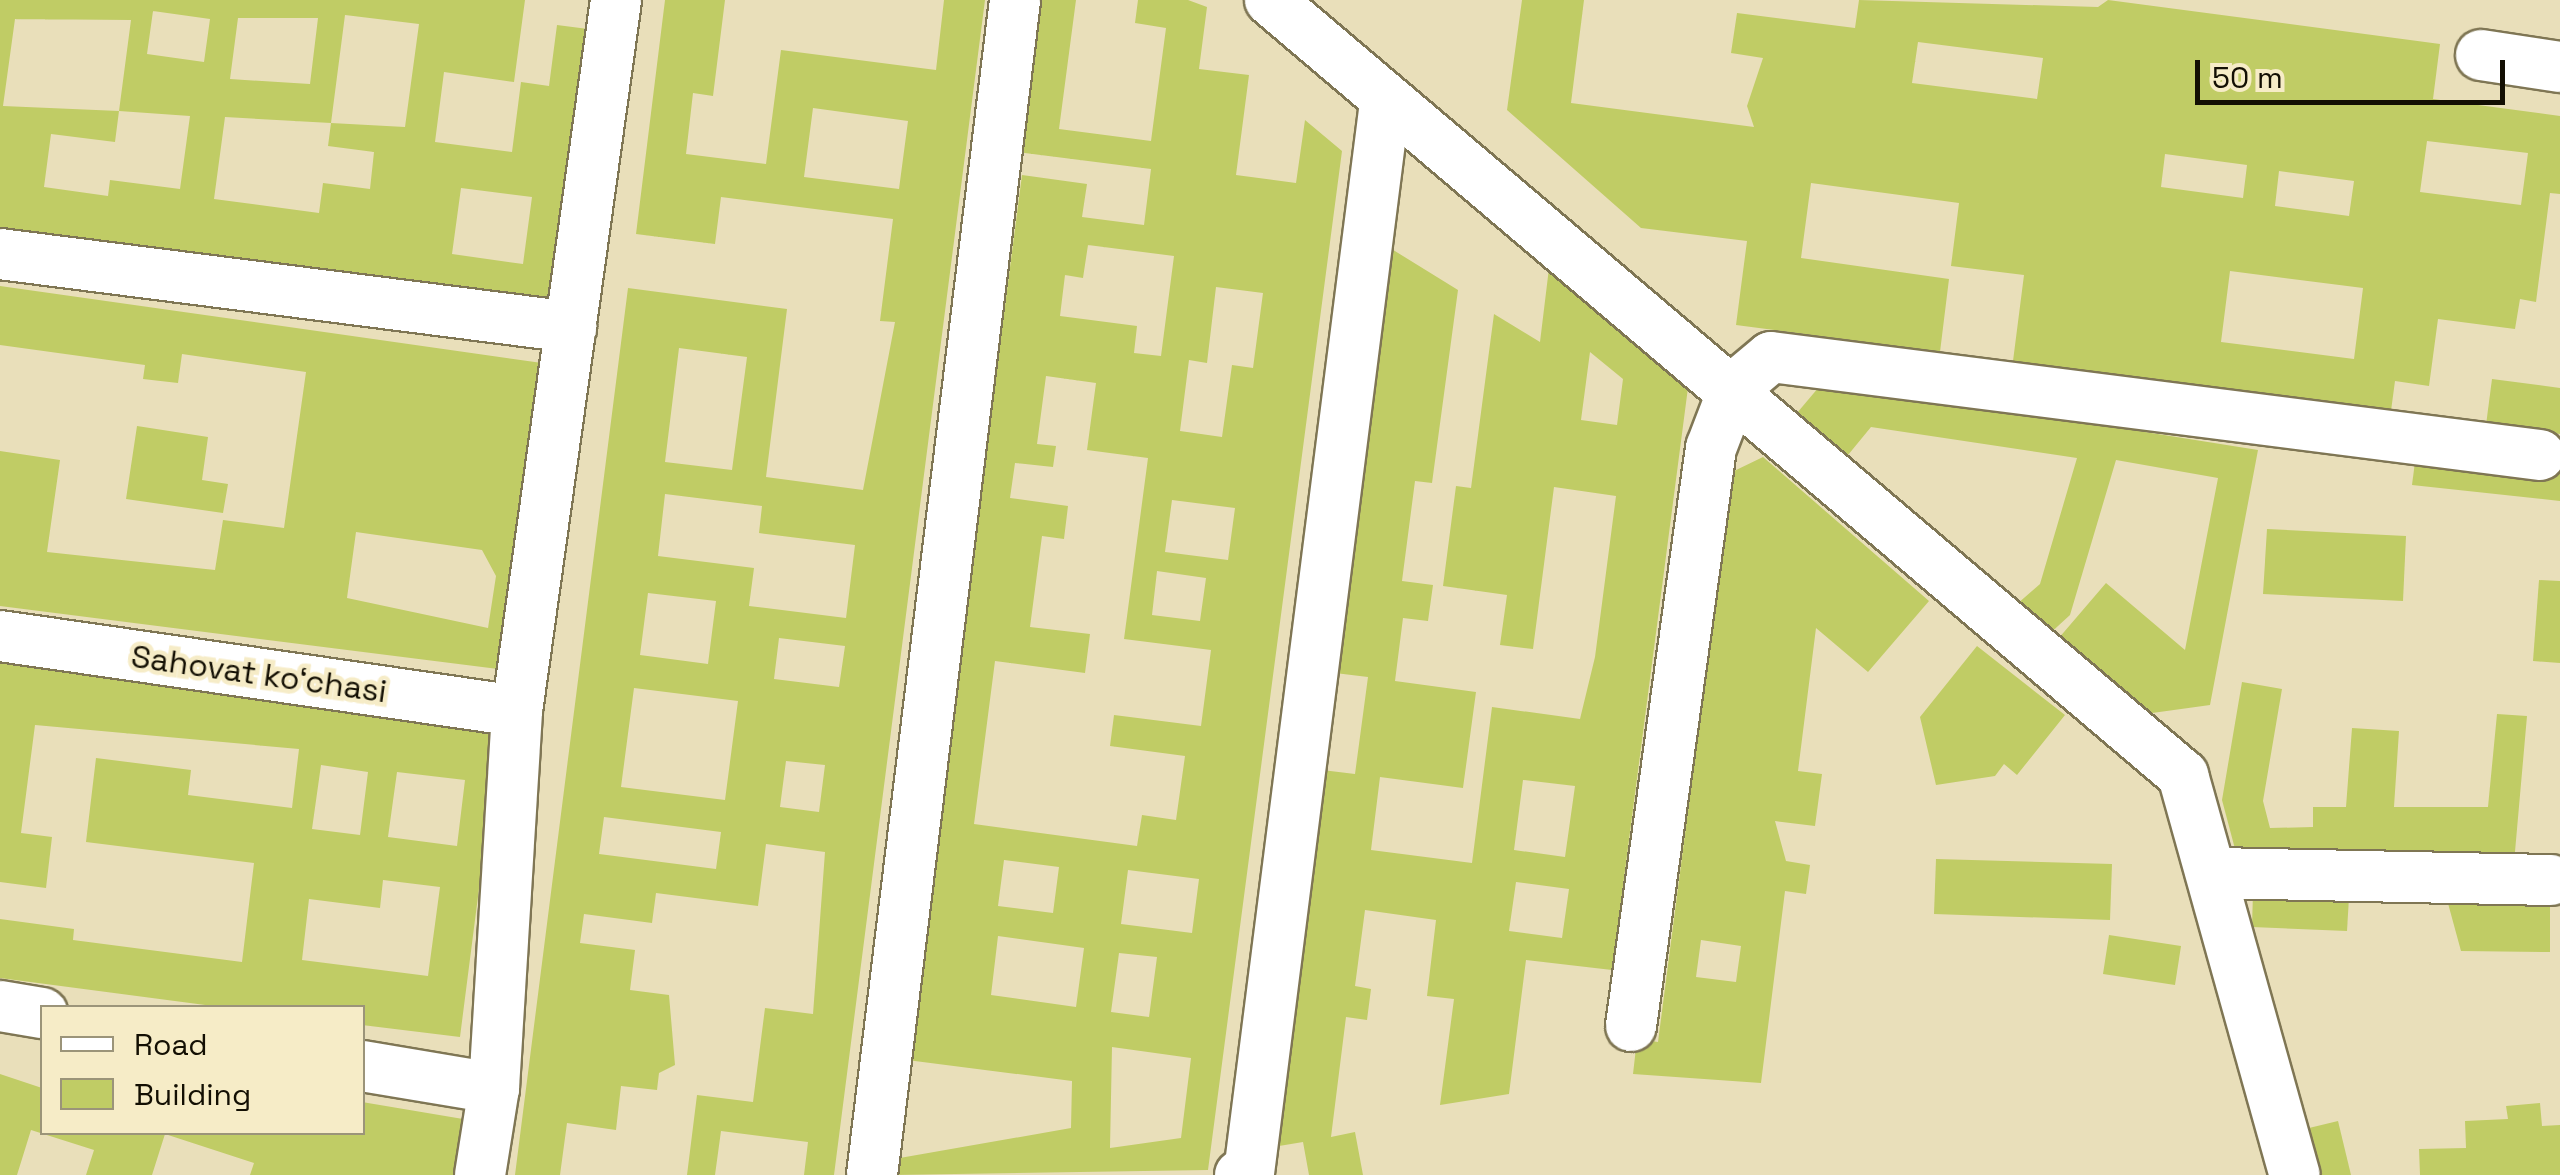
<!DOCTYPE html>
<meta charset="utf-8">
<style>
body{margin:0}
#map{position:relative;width:2560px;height:1175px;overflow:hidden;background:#e9dfba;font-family:"Space Grotesk",sans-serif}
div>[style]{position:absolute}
.building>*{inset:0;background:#c0cc65}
.roads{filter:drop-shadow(2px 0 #7f7654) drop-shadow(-2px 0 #7f7654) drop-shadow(0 2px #7f7654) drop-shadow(0 -2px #7f7654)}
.minor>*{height:50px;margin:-25px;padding:0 25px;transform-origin:25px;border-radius:25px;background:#fff}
span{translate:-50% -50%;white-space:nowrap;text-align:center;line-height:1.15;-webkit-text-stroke:9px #f6ecc7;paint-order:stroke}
.street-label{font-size:32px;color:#130f03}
.legend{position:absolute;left:40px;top:1005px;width:325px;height:130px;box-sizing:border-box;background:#f6ecc7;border:2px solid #9b9479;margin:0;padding:12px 18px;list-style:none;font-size:30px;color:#130f03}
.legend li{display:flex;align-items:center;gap:20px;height:50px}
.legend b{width:50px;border:2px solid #9b9479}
.scale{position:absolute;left:2195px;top:60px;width:310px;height:45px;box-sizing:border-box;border:5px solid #130f03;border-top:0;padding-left:12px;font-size:30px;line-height:35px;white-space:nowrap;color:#130f03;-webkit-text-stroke:8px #f6ecc7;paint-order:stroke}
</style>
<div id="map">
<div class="building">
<div style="clip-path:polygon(evenodd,0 0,525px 0,514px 82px,444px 72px,435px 142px,512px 152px,521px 82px,549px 86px,557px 25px,588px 29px,552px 306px,0 233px,0 0,153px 11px,210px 19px,204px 62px,147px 54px,153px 11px,0 0,345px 15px,419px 24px,405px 127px,331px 123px,328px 146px,374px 152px,370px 189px,323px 183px,319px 213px,214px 199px,225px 117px,331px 123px,345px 15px,0 0,238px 18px,318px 18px,310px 84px,230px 79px,238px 18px,0 0,15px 19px,131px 20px,119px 111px,3px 106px,15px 19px,0 0,119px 111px,190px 116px,180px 189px,110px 180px,108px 196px,44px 187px,51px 134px,115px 142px,119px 111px,0 0,461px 188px,532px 197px,523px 264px,452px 254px,461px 188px)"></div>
<div style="clip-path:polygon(evenodd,665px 0,725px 0,713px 96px,693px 93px,686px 154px,766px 164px,781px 50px,936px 70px,944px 0,985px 0,834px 1175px,804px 1175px,808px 1142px,721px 1131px,715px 1175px,687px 1175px,697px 1095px,753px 1102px,765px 1008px,813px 1014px,825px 852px,766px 844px,758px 906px,656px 893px,652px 923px,584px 914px,580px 943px,635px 950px,630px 990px,669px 995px,675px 1065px,659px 1073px,657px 1090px,621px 1086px,616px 1130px,567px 1123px,560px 1175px,515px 1175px,628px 288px,787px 309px,766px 477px,863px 490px,895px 322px,880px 321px,893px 219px,721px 197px,715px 244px,636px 234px,665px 0,813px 108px,908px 121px,899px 189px,804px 177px,813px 108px,665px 0,679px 348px,747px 357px,732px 470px,665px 462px,679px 348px,665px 0,665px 494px,762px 506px,759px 533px,855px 545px,846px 618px,749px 606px,754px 568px,658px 556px,665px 494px,665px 0,648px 593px,716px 601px,708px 664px,640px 655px,648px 593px,665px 0,779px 638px,845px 646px,839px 687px,774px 679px,779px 638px,665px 0,634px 688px,738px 701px,725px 800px,621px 787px,634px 688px,665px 0,786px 761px,825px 765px,819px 812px,780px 807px,786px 761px,665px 0,604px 817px,721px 832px,716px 869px,599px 854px,604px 817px)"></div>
<div style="clip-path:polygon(evenodd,1037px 0,1076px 0,1059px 129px,1151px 141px,1166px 28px,1135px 23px,1138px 0,1188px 0,1207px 7px,1199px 69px,1249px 75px,1236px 175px,1296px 183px,1305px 120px,1342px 151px,1208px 1170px,892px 1175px,894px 1159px,1071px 1128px,1072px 1081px,907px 1060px,1022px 175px,1087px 184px,1082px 217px,1144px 225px,1151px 169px,1017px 152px,1037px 0,1088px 245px,1174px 256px,1161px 356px,1134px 353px,1137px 326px,1060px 316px,1065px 275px,1083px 278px,1088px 245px,1037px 0,1216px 287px,1263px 293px,1253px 368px,1232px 365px,1222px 437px,1180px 431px,1189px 360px,1207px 363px,1216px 287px,1037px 0,1046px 376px,1096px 383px,1087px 450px,1148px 458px,1124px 639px,1211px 650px,1201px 726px,1114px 715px,1110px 746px,1185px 756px,1176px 820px,1142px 815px,1137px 846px,974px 824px,995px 661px,1085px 673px,1090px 634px,1030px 627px,1042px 536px,1064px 539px,1068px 506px,1010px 498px,1015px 463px,1053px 467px,1056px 446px,1037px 444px,1046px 376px,1037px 0,1172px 500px,1235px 508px,1228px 560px,1165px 552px,1172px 500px,1037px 0,1157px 571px,1206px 578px,1200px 621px,1152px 615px,1157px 571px,1037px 0,1004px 860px,1059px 867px,1053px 913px,998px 906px,1004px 860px,1037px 0,1128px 870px,1199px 879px,1192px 933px,1121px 924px,1128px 870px,1037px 0,998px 936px,1084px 948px,1076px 1007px,991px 995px,998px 936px,1037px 0,1119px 953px,1157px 957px,1149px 1017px,1111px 1012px,1119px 953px,1037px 0,1112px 1047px,1191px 1058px,1181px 1138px,1110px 1148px,1112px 1047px)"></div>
<div style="clip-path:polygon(evenodd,1522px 0,1584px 0,1571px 103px,1754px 127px,1747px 106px,1763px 58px,1731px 53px,1737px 13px,1855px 28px,1859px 0,2098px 7px,2108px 0,2440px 44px,2433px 99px,2560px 116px,2560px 194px,2550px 193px,2536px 302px,2520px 299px,2515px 329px,2438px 319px,2429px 386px,2395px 381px,2391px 411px,2013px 361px,2024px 275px,1951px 266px,1959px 203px,1811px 183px,1801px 258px,1949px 279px,1940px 352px,1736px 325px,1747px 241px,1641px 228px,1507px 110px,1522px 0,1918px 42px,2043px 58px,2037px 99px,1912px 83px,1918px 42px,1522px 0,2427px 141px,2528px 153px,2521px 205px,2420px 192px,2427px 141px,1522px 0,2165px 154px,2247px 165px,2243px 198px,2161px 187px,2165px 154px,1522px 0,2279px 171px,2354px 181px,2349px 216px,2275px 206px,2279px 171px,1522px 0,2230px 271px,2363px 288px,2354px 359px,2221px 342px,2230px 271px)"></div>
<div style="clip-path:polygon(evenodd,1390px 248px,1458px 290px,1432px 483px,1415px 481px,1402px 581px,1433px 585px,1428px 621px,1403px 618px,1395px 681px,1476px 692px,1463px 788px,1380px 777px,1371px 850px,1472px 863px,1492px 707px,1580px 719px,1595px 657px,1616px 496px,1554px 487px,1533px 649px,1500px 645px,1507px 595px,1443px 586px,1456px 486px,1471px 488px,1494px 314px,1540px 342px,1549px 268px,1689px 380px,1612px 970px,1526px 960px,1509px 1094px,1440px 1105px,1454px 999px,1427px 996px,1436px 920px,1365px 910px,1355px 986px,1371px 989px,1367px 1020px,1346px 1017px,1331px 1137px,1355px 1132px,1363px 1175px,1309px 1175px,1303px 1142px,1273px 1147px,1322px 770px,1355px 774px,1368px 677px,1335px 673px,1390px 248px,1590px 352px,1623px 379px,1617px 425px,1581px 420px,1590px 352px,1390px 248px,1523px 780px,1575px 786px,1565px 857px,1514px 850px,1523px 780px,1390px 248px,1516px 882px,1569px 889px,1562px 938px,1509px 931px,1516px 882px)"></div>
<div style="clip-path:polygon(evenodd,0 286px,549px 364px,506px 670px,0 606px,0 451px,60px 460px,47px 552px,215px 570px,223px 520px,284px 528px,306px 372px,182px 354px,178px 383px,143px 379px,145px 365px,0 345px,0 286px,356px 532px,482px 550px,496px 576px,488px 628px,347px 598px,356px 532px)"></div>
<div style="clip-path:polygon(2492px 379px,2560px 388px,2560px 434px,2486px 425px)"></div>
<div style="clip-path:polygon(1824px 381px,2258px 450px,2210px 705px,2145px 714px,2058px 639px,2106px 583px,2185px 650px,2218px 478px,2116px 460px,2070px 615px,2046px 637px,2017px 604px,2040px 584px,2077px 458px,1871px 427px,1848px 455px,1797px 413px)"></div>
<div style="clip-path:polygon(137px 426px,208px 437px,202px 480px,228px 484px,223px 513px,126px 499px)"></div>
<div style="clip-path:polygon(2416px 454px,2560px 471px,2560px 501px,2412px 485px)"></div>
<div style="clip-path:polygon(evenodd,1763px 457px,1929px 601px,1868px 672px,1816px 628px,1798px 771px,1822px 774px,1815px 826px,1775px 821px,1786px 861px,1810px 865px,1806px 894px,1785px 891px,1761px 1083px,1633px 1074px,1637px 1039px,1658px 1042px,1732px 472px,1763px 457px,1701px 940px,1741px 946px,1736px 982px,1696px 977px,1701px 940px)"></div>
<div style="clip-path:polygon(2267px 529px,2406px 536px,2403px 601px,2263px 594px)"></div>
<div style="clip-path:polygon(2539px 580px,2560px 581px,2560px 663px,2533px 661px)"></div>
<div style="clip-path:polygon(1977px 646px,2065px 715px,2017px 775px,2004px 764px,1995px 776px,1936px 785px,1920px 717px)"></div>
<div style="clip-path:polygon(evenodd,0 661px,500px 725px,460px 1037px,362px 1025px,362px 1008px,228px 1008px,0 978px,0 919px,74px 929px,73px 940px,242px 962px,254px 863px,86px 842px,96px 758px,191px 770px,188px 795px,292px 808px,299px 749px,35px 725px,21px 833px,52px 837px,46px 888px,0 882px,0 661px,321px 765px,368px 772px,360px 835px,312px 829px,321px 765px,0 661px,397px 772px,465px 780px,457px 846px,388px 837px,397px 772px,0 661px,383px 880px,440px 887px,428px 976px,302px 960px,309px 899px,380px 908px,383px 880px)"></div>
<div style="clip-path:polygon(2242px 682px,2282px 689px,2263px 801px,2270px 828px,2313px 827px,2313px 807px,2346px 807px,2352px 728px,2399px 731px,2394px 807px,2488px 807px,2497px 714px,2527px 716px,2514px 863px,2239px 864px,2222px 800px)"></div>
<div style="clip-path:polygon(1936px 859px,2112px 864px,2110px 920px,1934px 914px)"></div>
<div style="clip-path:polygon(2253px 892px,2349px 897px,2347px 931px,2252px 927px)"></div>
<div style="clip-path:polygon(2446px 896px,2550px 896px,2550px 952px,2461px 951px)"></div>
<div style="clip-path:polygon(2109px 935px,2181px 946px,2175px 985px,2103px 974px)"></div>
<div style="clip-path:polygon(0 1074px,42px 1088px,42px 1132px,362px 1132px,362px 1102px,463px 1119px,454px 1175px,250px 1175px,254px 1163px,165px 1134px,152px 1175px,86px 1175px,94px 1150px,31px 1130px,17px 1175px,0 1175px)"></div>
<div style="clip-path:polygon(2540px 1103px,2542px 1126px,2560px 1125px,2560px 1175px,2420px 1175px,2419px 1149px,2466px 1148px,2465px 1121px,2508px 1119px,2506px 1106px)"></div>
<div style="clip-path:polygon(2338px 1121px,2351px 1175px,2320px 1175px,2309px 1128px)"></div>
</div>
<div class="roads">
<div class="minor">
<div style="left:1270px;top:0;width:1198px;rotate:40.33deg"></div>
<div style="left:2183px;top:775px;width:415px;rotate:74.4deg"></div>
<div style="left:2481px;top:55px;width:80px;rotate:8.6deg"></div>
<div style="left:0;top:254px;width:576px;rotate:7.29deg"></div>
<div style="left:0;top:636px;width:522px;rotate:8.25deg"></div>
<div style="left:2216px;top:873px;width:335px;rotate:1.2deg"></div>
<div style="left:0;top:1006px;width:43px;rotate:9.5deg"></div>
<div style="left:1631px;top:1026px;width:584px;rotate:-82.12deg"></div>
<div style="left:1711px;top:448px;width:64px;rotate:-69deg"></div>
<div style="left:1734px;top:388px;width:48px;rotate:-40deg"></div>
<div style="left:1771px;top:357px;width:775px;rotate:7.26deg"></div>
<div style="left:362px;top:1066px;width:134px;rotate:9.5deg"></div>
<div style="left:480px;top:1175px;width:88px;rotate:-80.9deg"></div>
<div style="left:494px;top:1088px;width:378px;rotate:-86.5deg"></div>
<div style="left:517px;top:711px;width:718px;rotate:-82.07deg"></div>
<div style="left:872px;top:1175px;width:1184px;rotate:-83.06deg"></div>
<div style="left:1240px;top:1175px;width:9px;rotate:-13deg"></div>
<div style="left:1249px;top:1173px;width:1080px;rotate:-82.76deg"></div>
</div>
</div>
<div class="street-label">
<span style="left:259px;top:674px;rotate:8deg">Sahovat koʻchasi</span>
</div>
<ul class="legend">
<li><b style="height:12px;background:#fff"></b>Road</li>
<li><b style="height:28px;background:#c0cc65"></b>Building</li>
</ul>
<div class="scale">50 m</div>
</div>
